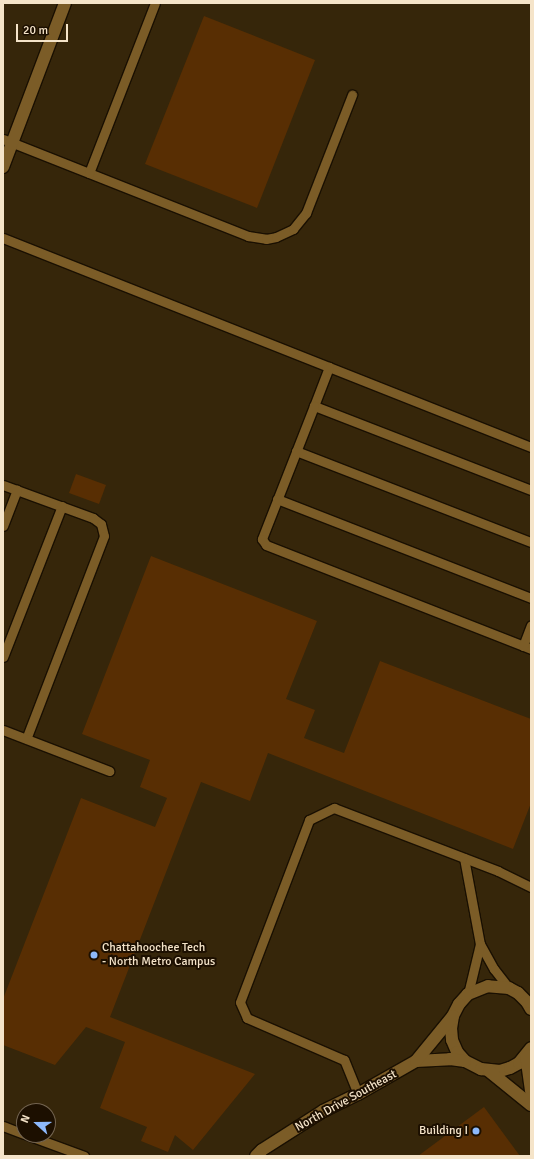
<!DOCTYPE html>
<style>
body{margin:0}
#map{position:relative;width:534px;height:1159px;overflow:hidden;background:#36260a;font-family:Signika,sans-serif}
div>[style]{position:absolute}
.building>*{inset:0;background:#582e03}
.roads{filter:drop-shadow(1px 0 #1a1002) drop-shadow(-1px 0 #1a1002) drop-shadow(0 1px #1a1002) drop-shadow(0 -1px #1a1002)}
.service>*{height:9px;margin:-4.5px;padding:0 4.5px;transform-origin:4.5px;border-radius:4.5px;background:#7b5c27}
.minor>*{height:12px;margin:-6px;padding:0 6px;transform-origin:6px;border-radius:6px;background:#7b5c27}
.dots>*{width:11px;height:11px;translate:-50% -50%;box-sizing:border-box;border:2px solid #1c0f00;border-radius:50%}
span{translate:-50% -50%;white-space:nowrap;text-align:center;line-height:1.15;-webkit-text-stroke:4px #1c0f00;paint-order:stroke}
.poi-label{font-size:12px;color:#f5e4c9}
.left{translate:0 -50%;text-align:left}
.right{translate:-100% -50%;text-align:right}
.street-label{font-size:12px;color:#f5e4c9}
.frame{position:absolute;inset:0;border:4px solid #f5e4c9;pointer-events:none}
.north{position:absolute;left:16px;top:1103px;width:40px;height:40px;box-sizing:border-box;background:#1c0f00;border:1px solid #736450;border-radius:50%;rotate:291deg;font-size:11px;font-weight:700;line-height:16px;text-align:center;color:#f5e4c9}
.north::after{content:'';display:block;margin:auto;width:14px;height:18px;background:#8db9fc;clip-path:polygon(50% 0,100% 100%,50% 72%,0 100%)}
.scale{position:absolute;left:16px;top:24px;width:52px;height:18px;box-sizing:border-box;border:2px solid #f5e4c9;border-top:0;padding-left:5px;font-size:12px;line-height:14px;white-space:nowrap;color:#f5e4c9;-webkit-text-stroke:3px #1c0f00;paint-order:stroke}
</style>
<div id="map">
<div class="building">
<div style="clip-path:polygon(204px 16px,315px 60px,257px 208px,145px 164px)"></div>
<div style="clip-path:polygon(76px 474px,106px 485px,99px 504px,69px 493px)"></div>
<div style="clip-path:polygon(151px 556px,317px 621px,286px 699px,315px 710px,304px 738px,344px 753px,380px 661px,531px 719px,531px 803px,513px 849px,268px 753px,250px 801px,201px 782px,110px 1017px,255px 1074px,193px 1150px,175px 1135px,168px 1152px,141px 1141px,147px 1127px,100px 1108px,125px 1042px,86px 1027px,55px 1065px,3px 1045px,3px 999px,81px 798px,155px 827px,167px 798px,140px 787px,150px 760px,82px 734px)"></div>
<div style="clip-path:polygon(484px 1107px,520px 1156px,418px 1156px)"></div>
</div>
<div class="roads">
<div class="service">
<div style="left:3px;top:139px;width:264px;rotate:21.6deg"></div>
<div style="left:248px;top:236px;width:18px;rotate:9deg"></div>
<div style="left:266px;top:239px;width:10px;rotate:-11deg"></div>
<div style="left:276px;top:237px;width:19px;rotate:-25deg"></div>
<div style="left:293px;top:229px;width:21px;rotate:-51deg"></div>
<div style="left:306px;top:213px;width:127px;rotate:-68.7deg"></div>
<div style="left:89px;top:173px;width:182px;rotate:-68.8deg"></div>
<div style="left:3px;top:238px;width:568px;rotate:21.6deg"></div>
<div style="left:314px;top:406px;width:42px;rotate:-69deg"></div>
<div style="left:296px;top:451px;width:252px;rotate:21.2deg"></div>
<div style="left:3px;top:485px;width:96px;rotate:20.1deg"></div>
<div style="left:93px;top:518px;width:10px;rotate:37deg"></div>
<div style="left:101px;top:524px;width:12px;rotate:76deg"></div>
<div style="left:104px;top:536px;width:217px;rotate:111deg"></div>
<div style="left:531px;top:490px;width:233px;rotate:-158.8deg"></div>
<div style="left:314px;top:406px;width:143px;rotate:111.4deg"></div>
<div style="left:262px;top:539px;width:7px;rotate:56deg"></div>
<div style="left:266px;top:545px;width:285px;rotate:21.4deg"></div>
<div style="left:277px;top:499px;width:273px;rotate:21.3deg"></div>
<div style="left:3px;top:526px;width:39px;rotate:-69deg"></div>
<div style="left:523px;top:646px;width:22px;rotate:-69deg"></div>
<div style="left:3px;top:657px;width:162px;rotate:-68.7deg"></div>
<div style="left:3px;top:730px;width:114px;rotate:21.1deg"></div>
<div style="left:464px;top:858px;width:87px;rotate:79.5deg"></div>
<div style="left:480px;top:944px;width:29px;rotate:61deg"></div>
<div style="left:494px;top:969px;width:24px;rotate:52deg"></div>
<div style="left:468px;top:994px;width:51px;rotate:-76.5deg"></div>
<div style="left:358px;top:1094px;width:37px;rotate:-112deg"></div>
<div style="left:344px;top:1060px;width:106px;rotate:-156.6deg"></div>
<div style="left:247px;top:1018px;width:17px;rotate:-114deg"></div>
<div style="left:240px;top:1002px;width:195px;rotate:-69.2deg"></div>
<div style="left:309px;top:820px;width:28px;rotate:-26deg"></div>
<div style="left:334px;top:808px;width:176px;rotate:21deg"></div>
<div style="left:498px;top:871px;width:37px;rotate:26deg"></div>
<div style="left:3px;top:1126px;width:22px;rotate:21deg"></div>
<div style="left:27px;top:1135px;width:61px;rotate:20.2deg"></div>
</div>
<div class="minor">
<div style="left:3px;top:167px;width:175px;rotate:-69.3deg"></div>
<div style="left:531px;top:1009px;width:8px;rotate:-120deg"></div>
<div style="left:527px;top:1002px;width:13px;rotate:-135deg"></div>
<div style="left:518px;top:993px;width:10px;rotate:-151deg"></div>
<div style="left:509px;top:988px;width:21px;rotate:-175deg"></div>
<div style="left:488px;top:986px;width:22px;rotate:158deg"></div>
<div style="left:468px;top:994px;width:13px;rotate:132deg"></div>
<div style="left:459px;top:1004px;width:13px;rotate:117deg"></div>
<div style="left:453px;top:1016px;width:12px;rotate:99deg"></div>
<div style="left:451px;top:1028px;width:12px;rotate:85deg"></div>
<div style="left:452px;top:1040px;width:13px;rotate:67deg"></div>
<div style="left:457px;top:1052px;width:12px;rotate:48deg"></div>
<div style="left:465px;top:1061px;width:18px;rotate:27deg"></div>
<div style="left:481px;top:1069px;width:19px;rotate:6deg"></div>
<div style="left:500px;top:1071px;width:10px;rotate:-17deg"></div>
<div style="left:510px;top:1068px;width:10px;rotate:-29deg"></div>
<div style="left:519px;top:1063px;width:19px;rotate:-51deg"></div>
<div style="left:526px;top:1055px;width:37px;rotate:82deg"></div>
<div style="left:416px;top:1061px;width:34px;rotate:-3deg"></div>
<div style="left:450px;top:1059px;width:15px;rotate:8deg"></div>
<div style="left:489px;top:1071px;width:54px;rotate:39deg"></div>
<div style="left:256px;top:1156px;width:8px;rotate:-45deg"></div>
<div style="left:262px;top:1150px;width:72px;rotate:-32.6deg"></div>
<div style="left:323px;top:1111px;width:39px;rotate:-26deg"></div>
<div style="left:358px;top:1094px;width:67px;rotate:-29.6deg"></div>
<div style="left:416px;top:1061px;width:58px;rotate:-50.6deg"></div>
</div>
</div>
<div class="dots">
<div style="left:94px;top:955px;background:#8db9fc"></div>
<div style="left:476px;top:1131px;background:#8db9fc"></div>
</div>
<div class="poi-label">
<span class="left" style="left:102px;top:955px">Chattahoochee Tech<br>- North Metro Campus</span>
<span class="right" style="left:468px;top:1131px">Building I</span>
</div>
<div class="street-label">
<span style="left:346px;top:1101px;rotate:-29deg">North Drive Southeast</span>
</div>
<div class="frame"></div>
<div class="north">N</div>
<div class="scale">20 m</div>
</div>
